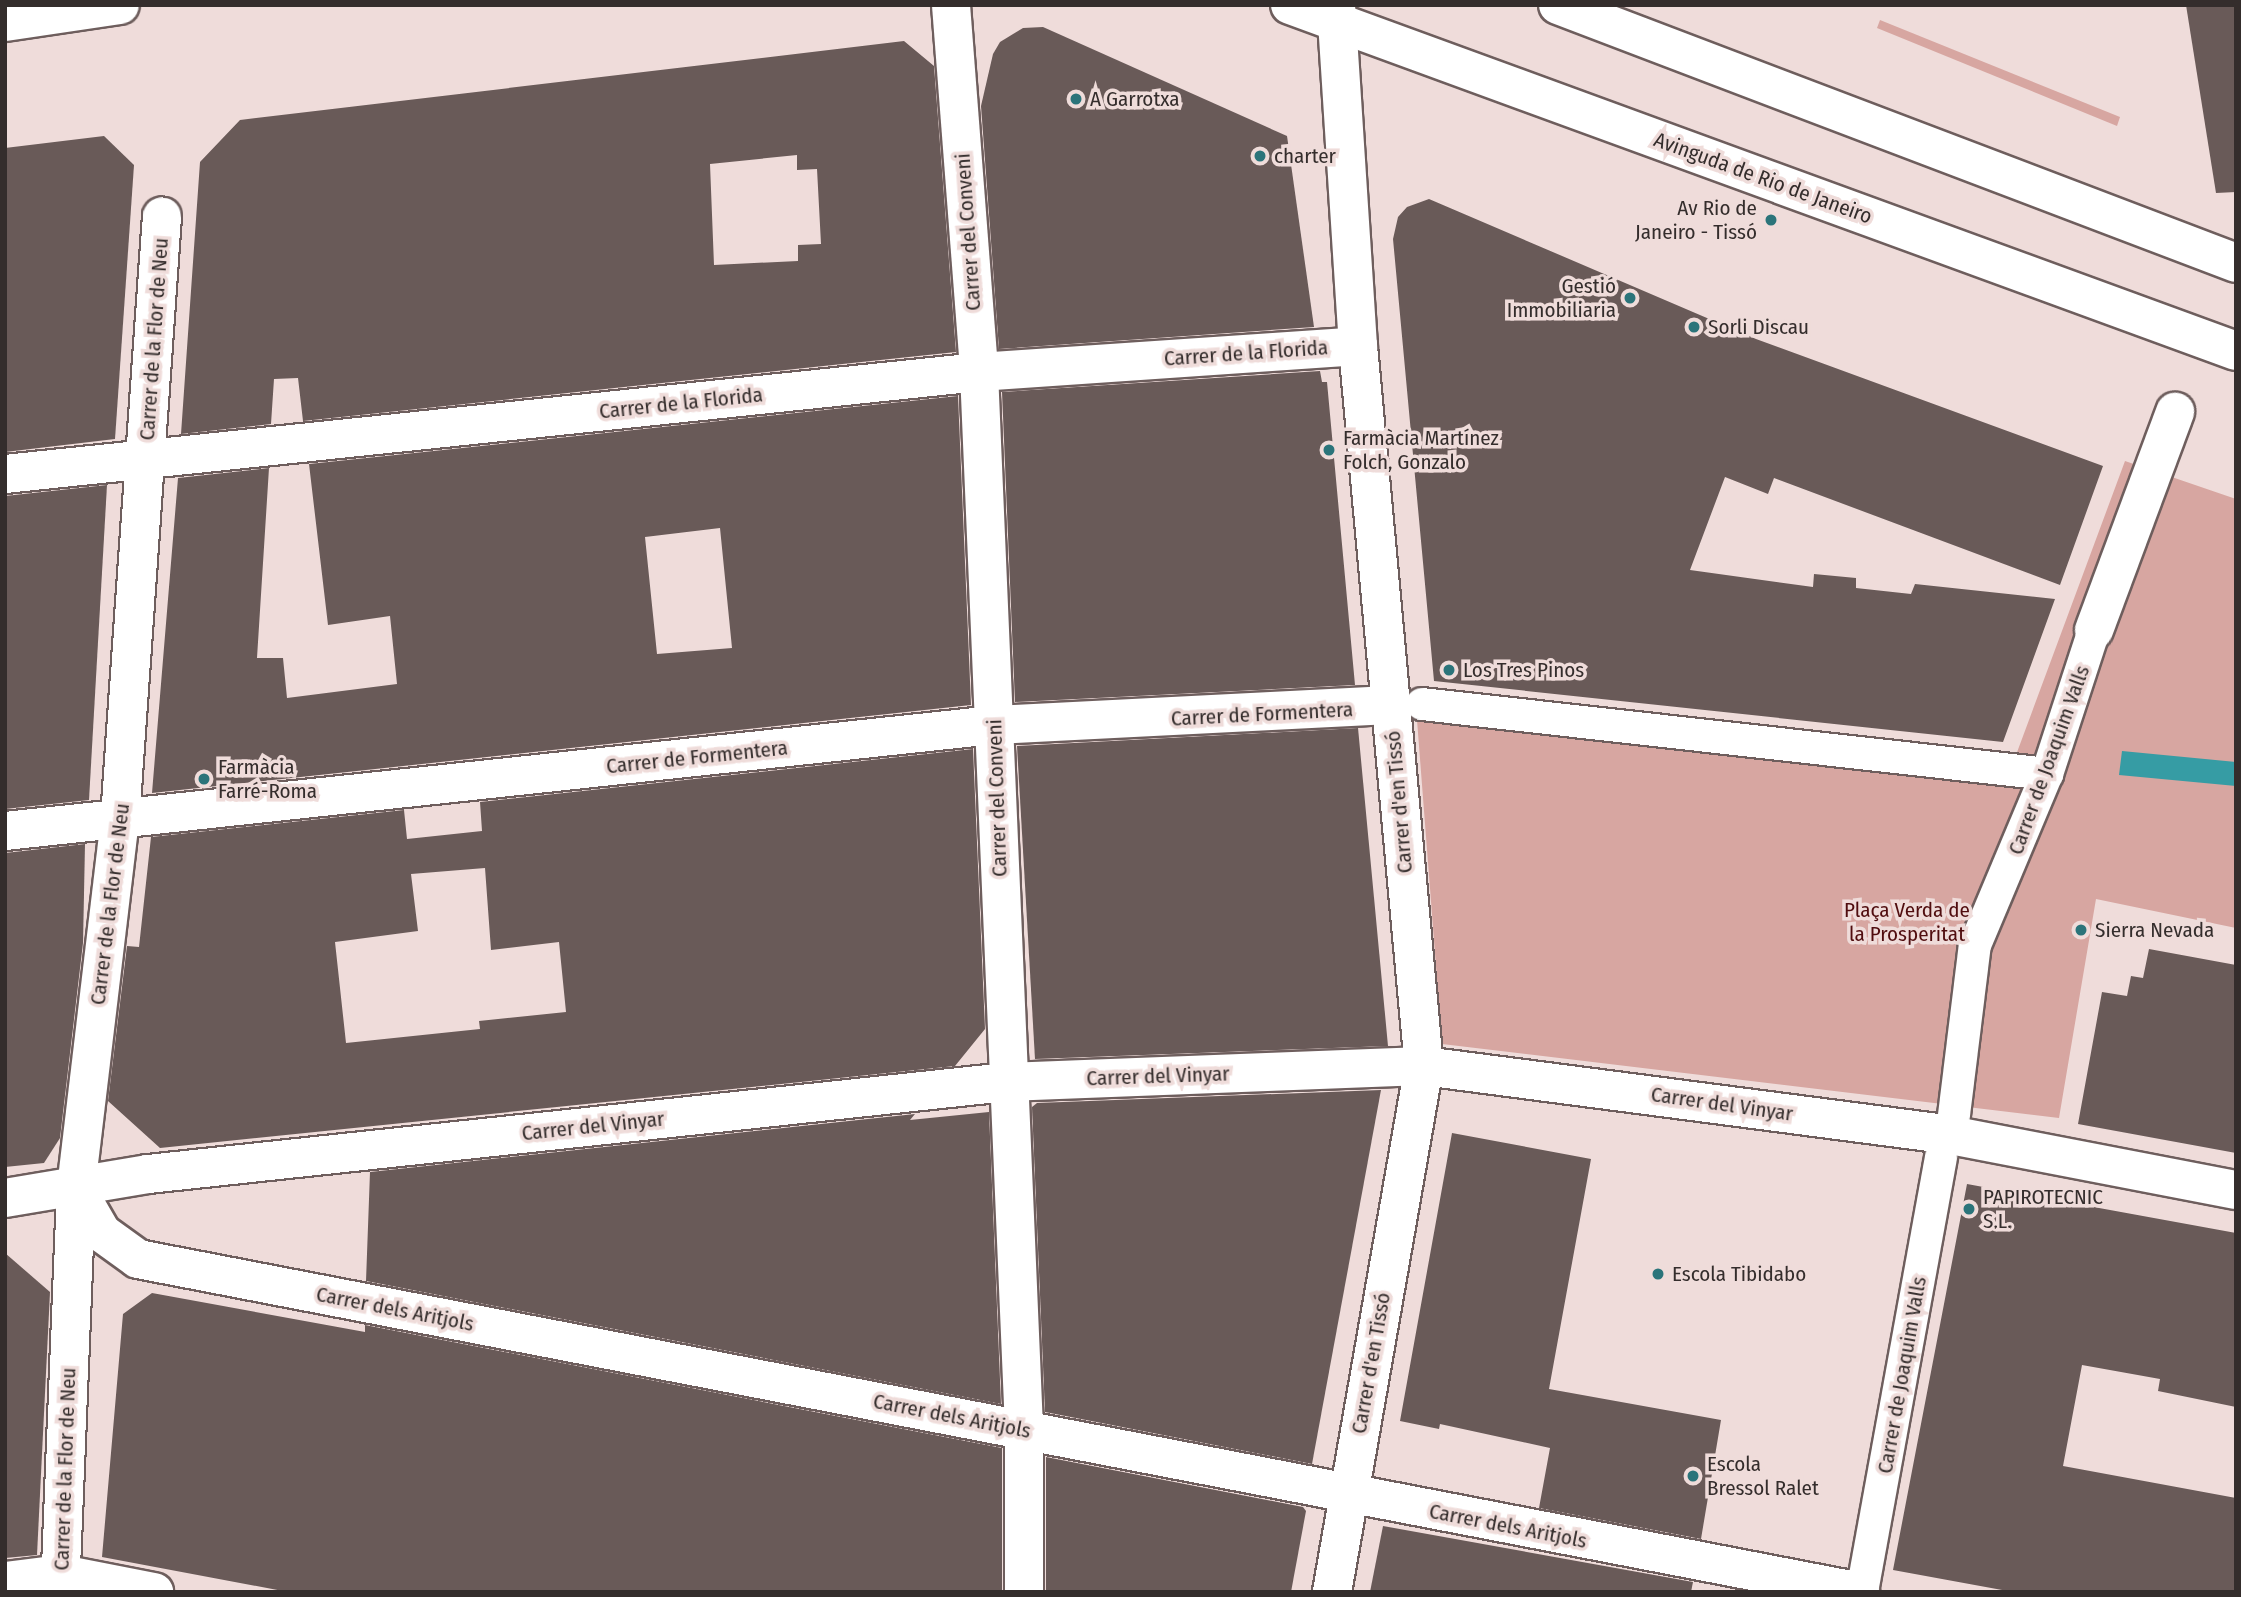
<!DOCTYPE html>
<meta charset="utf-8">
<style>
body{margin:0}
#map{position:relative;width:2241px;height:1597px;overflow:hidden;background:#efdcda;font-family:"Fira Sans Condensed",sans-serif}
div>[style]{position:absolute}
.green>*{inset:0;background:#d7a6a1}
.water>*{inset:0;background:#369ca4}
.building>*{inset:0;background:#695a58}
.roads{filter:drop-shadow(2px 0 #6e5e5d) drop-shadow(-2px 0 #6e5e5d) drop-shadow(0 2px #6e5e5d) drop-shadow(0 -2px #6e5e5d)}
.pedestrian>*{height:32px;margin:-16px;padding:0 16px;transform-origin:16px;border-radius:16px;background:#fff}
.minor>*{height:38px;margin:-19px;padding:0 19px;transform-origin:19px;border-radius:19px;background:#fff}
.secondary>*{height:38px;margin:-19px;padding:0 19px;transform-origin:19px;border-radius:19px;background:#fff}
.primary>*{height:38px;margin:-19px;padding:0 19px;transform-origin:19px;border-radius:19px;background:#fff}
.dots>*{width:19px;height:19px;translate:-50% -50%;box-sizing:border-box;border:4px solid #efdcda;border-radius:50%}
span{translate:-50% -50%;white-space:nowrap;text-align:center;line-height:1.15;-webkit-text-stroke:7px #efdcda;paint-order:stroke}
.poi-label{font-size:21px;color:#342d2c}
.left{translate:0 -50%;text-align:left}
.right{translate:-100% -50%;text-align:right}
.street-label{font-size:21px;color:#342d2c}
.park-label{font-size:21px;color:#500d0f}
.frame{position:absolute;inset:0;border:7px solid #342d2c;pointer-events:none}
</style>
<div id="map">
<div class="green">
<div style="clip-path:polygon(1880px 20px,2120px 117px,2117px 126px,1877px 28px)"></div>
<div style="clip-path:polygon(2125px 461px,2236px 499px,2236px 928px,2096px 899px,2059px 1118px,1442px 1044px,1415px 694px,2016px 755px)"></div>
</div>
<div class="water">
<div style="clip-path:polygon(2122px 751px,2236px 762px,2236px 786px,2119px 775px)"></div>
</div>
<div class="building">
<div style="clip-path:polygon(2186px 5px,2236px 5px,2236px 192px,2216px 193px)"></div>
<div style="clip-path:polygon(1043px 27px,1287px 136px,1314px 327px,999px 349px,981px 106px,993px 54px,1000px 42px,1023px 28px)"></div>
<div style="clip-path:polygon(evenodd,904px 41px,934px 66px,956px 352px,303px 421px,298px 378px,274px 379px,271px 424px,181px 434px,200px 162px,240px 120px,904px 41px,797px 155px,797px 170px,817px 169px,821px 244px,798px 245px,798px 261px,714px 265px,710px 164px,797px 155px)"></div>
<div style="clip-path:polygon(104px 136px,134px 165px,115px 439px,5px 452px,5px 148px)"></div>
<div style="clip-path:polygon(1429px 199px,1756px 339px,2103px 466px,2060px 585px,1774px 478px,1768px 494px,1725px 477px,1690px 570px,1813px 587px,1814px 574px,1856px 578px,1856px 588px,1911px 594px,1915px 584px,2055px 599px,2003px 742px,1434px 681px,1393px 239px,1398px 217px,1407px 207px)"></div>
<div style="clip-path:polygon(1320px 371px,1322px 382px,1327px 382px,1355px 685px,1015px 702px,1002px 392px)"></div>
<div style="clip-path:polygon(evenodd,958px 396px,971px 705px,152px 793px,178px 478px,269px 468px,257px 658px,283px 658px,287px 698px,397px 684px,390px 616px,328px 625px,309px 464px,958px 396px,720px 528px,732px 648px,657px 654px,645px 537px,720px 528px)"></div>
<div style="clip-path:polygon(107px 485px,89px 800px,5px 809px,5px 496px)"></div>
<div style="clip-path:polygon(1358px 728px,1388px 1046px,1035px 1059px,1017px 746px)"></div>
<div style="clip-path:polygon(evenodd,973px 749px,985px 1029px,955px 1066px,160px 1148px,108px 1101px,127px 946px,139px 947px,151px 837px,404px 810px,407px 839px,482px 831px,480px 802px,973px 749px,485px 868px,491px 950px,559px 942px,566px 1012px,479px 1021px,480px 1029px,346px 1043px,335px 942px,418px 931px,411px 874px,485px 868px)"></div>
<div style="clip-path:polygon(85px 844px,83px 943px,60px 1138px,44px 1163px,5px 1167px,5px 853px)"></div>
<div style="clip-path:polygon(2149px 949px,2236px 965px,2236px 1153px,2078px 1124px,2102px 992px,2127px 996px,2131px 976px,2143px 978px)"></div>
<div style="clip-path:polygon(1381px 1090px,1312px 1464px,1045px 1412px,1032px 1107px,1037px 1103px)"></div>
<div style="clip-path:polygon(989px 1112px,1001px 1404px,366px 1281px,370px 1172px,915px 1114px,910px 1120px)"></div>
<div style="clip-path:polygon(1452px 1133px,1591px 1159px,1549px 1389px,1721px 1420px,1701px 1539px,1539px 1508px,1550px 1448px,1440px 1424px,1439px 1429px,1400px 1421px)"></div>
<div style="clip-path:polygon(1967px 1184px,2236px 1233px,2236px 1407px,2158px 1391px,2160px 1379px,2082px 1365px,2063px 1466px,2236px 1498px,2236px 1592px,2013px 1592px,1893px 1570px)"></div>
<div style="clip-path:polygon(5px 1253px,50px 1292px,37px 1555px,5px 1558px)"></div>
<div style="clip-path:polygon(152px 1293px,365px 1332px,365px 1325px,1002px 1448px,1002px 1592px,288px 1592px,102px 1557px,123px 1314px)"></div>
<div style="clip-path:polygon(1046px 1457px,1303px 1507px,1306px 1511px,1291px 1592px,1046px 1592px)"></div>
<div style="clip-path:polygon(1383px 1526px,1693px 1582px,1691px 1592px,1370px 1592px)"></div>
</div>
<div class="roads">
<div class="pedestrian">
<div style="left:1422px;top:704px;width:629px;rotate:6.39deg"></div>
<div style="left:1954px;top:1115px;width:171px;rotate:-83deg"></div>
<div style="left:1975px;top:945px;width:186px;rotate:-67.2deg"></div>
<div style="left:2047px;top:774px;width:151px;rotate:-71.9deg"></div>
<div style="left:1862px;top:1592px;width:442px;rotate:-79.7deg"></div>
</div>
<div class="minor">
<div style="left:951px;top:5px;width:368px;rotate:85.6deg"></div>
<div style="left:979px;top:372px;width:1058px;rotate:87.56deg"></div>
<div style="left:1024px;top:1429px;width:163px;rotate:90deg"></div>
<div style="left:5px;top:22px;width:116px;rotate:-8.4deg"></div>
<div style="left:5px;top:474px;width:979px;rotate:-5.98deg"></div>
<div style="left:979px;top:372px;width:380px;rotate:-3.9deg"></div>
<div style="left:2094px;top:630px;width:233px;rotate:-69.6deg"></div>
<div style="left:5px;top:831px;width:995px;rotate:-6.12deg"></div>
<div style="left:994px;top:725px;width:397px;rotate:-2.9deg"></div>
<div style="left:76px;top:1188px;width:52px;rotate:60deg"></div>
<div style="left:102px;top:1233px;width:44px;rotate:35.8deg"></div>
<div style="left:138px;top:1259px;width:1754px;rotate:10.94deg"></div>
<div style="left:5px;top:1198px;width:145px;rotate:-9.5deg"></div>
<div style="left:148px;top:1174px;width:863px;rotate:-6.12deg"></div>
<div style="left:1006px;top:1082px;width:418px;rotate:-2.2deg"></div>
<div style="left:1424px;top:1066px;width:525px;rotate:7.44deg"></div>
<div style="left:1945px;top:1134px;width:296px;rotate:10.9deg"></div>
<div style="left:5px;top:1581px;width:56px;rotate:-7.1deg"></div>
<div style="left:61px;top:1574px;width:95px;rotate:11deg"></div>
<div style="left:60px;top:1592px;width:404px;rotate:-87.7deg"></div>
<div style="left:76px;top:1188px;width:373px;rotate:-83.2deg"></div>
<div style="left:120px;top:818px;width:603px;rotate:-86.01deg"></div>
<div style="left:1332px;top:1592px;width:534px;rotate:-80.08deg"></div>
<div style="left:1424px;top:1066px;width:723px;rotate:-95.24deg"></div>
<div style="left:1358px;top:346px;width:342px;rotate:-93.7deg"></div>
</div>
<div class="secondary">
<div style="left:1290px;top:5px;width:1007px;rotate:20.09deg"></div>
</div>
<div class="primary">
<div style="left:1558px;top:5px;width:725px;rotate:20.83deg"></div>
</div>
</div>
<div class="dots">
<div style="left:1076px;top:99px;background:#2b747a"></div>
<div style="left:1260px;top:156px;background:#2b747a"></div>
<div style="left:1771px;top:220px;background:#2b747a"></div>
<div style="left:1630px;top:298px;background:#2b747a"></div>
<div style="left:1694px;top:327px;background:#2b747a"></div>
<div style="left:1329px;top:450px;background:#2b747a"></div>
<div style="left:1449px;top:670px;background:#2b747a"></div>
<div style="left:204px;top:779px;background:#2b747a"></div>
<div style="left:2081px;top:930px;background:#2b747a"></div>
<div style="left:1969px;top:1209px;background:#2b747a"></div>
<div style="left:1658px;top:1274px;background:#2b747a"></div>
<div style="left:1693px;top:1476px;background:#2b747a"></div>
</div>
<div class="poi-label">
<span class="left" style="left:1090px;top:99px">A Garrotxa</span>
<span class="left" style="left:1274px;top:156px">charter</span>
<span class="right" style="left:1757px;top:220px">Av Rio de<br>Janeiro - Tissó</span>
<span class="right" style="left:1616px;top:298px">Gestió<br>Immobiliaria</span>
<span class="left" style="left:1708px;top:327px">Sorli Discau</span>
<span class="left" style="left:1343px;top:450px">Farmàcia Martínez<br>Folch, Gonzalo</span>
<span class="left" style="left:1463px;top:670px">Los Tres Pinos</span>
<span class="left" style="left:218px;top:779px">Farmàcia<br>Farré-Roma</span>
<span class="left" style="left:2095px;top:930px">Sierra Nevada</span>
<span class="left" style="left:1983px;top:1209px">PAPIROTECNIC<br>S.L.</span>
<span class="left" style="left:1672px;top:1274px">Escola Tibidabo</span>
<span class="left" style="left:1707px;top:1476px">Escola<br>Bressol Ralet</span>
</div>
<div class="street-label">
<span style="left:1763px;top:178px;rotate:20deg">Avinguda de Rio de Janeiro</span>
<span style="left:968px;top:232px;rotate:-94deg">Carrer del Conveni</span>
<span style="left:154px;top:339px;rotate:-86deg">Carrer de la Flor de Neu</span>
<span style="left:1246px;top:353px;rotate:-4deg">Carrer de la Florida</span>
<span style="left:681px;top:403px;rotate:-6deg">Carrer de la Florida</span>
<span style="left:1262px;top:714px;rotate:-3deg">Carrer de Formentera</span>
<span style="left:697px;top:757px;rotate:-6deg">Carrer de Formentera</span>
<span style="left:2049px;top:760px;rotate:-70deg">Carrer de Joaquim Valls</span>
<span style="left:997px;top:798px;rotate:-92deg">Carrer del Conveni</span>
<span style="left:1399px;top:802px;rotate:-95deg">Carrer d'en Tissó</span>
<span style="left:110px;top:904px;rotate:-83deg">Carrer de la Flor de Neu</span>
<span style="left:1158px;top:1076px;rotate:-2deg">Carrer del Vinyar</span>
<span style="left:1722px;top:1104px;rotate:8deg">Carrer del Vinyar</span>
<span style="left:593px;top:1126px;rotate:-6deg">Carrer del Vinyar</span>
<span style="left:395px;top:1309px;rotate:11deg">Carrer dels Aritjols</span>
<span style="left:1371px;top:1363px;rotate:-80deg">Carrer d'en Tissó</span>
<span style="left:1902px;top:1375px;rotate:-80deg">Carrer de Joaquim Valls</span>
<span style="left:952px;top:1416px;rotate:11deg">Carrer dels Aritjols</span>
<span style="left:65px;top:1469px;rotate:-88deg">Carrer de la Flor de Neu</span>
<span style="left:1508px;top:1526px;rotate:11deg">Carrer dels Aritjols</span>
</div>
<div class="park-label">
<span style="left:1907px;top:922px">Plaça Verda de<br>la Prosperitat</span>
</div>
<div class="frame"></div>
</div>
